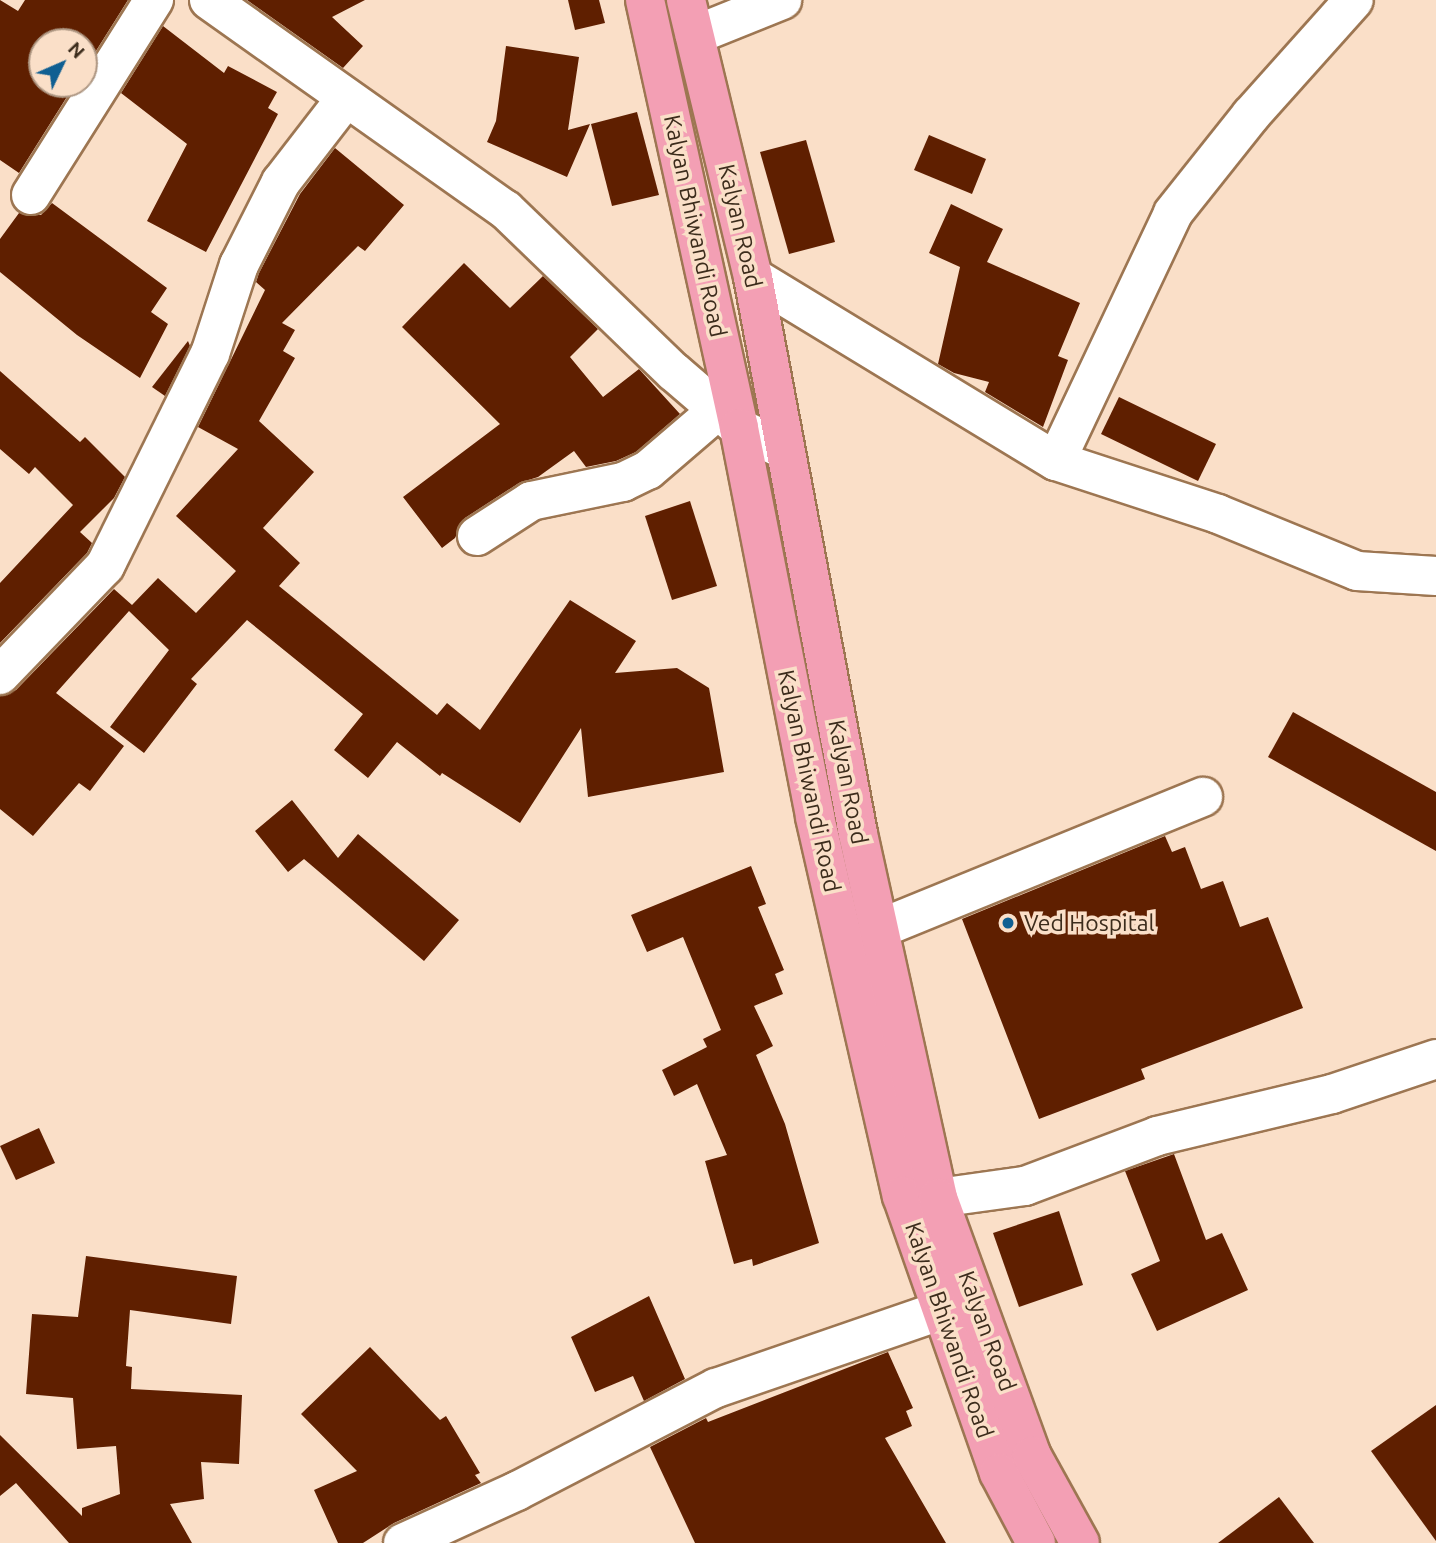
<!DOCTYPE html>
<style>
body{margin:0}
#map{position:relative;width:1436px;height:1543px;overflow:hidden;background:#fadfc8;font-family:Ubuntu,sans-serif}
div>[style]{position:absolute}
.building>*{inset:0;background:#5f1f00}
.roads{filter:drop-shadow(2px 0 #9d7652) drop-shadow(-2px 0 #9d7652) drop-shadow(0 2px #9d7652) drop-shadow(0 -2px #9d7652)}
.minor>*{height:38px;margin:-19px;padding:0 19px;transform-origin:19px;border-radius:19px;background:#fff}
.highway>*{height:38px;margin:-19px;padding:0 19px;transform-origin:19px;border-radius:19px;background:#f39fb4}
.dots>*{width:19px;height:19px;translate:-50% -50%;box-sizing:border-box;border:4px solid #fadfc8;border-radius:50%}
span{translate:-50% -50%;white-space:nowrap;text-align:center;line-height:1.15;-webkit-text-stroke:7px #fadfc8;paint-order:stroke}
.street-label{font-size:23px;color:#3c2c1c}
.poi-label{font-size:23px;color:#3c2c1c}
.left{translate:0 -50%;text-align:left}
.north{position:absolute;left:28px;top:28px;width:70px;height:70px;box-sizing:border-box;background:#fadfc8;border:2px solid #ae9783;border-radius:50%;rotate:46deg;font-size:19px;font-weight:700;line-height:28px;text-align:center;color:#3c2c1c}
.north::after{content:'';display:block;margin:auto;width:24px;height:32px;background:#0f5f92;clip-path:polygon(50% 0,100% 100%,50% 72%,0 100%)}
</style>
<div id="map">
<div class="building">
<div style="clip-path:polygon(0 0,18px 11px,25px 0,128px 0,84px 70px,84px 42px,42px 42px,42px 84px,75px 84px,19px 173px,0 160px)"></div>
<div style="clip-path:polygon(247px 0,365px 0,332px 17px,363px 46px,343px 68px)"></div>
<div style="clip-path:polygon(568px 0,599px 0,605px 23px,575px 30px)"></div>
<div style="clip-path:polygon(163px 26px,224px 73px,228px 66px,277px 92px,268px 108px,278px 114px,206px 252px,147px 221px,187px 144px,121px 93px)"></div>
<div style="clip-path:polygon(506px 46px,579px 57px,568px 130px,590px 124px,567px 177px,487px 142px,496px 121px)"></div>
<div style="clip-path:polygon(637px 112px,659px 195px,612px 206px,591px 124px)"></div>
<div style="clip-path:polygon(929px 135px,986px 159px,972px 194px,914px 170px)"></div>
<div style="clip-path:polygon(806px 140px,835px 242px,789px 254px,760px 152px)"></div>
<div style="clip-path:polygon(335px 148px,404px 205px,365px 251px,358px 246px,282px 323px,295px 330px,283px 351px,295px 358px,259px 421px,314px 472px,263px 528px,300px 563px,279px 586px,437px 715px,447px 703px,480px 730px,570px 600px,636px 641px,615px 673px,677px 668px,709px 688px,724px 772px,588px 797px,581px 728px,520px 823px,442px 773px,440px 776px,397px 742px,368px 778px,334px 750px,363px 714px,247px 620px,191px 679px,197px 684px,144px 753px,110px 727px,169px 650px,129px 611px,56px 693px,124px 746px,90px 791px,79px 783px,33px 836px,0 809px,0 696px,16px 690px,114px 589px,132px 605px,158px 578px,196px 613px,236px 571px,176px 516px,238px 449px,198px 427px,265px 290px,256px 282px,259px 273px,300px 194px)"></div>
<div style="clip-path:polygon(52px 203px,167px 288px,151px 312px,168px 324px,140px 378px,77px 335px,0 272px,0 239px,19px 213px,41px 215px)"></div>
<div style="clip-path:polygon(951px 204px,1003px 229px,987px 262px,1080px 303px,1058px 356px,1068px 360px,1043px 427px,985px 392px,989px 382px,954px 373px,938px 364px,960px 267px,929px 253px)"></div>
<div style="clip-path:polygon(464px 263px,510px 308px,543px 276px,598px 329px,570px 357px,603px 397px,639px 369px,680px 414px,636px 452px,616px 461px,586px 467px,574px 451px,538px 477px,519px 483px,465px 518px,455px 538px,442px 548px,403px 497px,500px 424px,402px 327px)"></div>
<div style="clip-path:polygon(188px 341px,190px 346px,165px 396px,152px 387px)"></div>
<div style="clip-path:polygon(0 371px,80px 442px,85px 437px,125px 477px,114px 498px,80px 532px,92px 543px,87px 553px,0 643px,0 583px,73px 505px,35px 467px,29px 474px,0 449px)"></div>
<div style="clip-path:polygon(1119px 397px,1216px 444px,1198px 481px,1101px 434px)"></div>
<div style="clip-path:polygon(690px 501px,717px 586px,672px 600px,645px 516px)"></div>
<div style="clip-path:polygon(1293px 712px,1436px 792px,1436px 851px,1268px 757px)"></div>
<div style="clip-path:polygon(292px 800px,338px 858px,358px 834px,459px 920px,424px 961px,304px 859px,288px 872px,255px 831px)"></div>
<div style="clip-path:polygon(1165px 836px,1172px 852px,1185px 847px,1201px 889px,1223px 881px,1240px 927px,1268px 917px,1303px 1008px,1141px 1069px,1145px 1079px,1039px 1119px,962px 919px)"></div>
<div style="clip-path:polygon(751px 866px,766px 904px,758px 907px,784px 970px,775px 974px,783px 994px,754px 1006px,773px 1046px,756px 1055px,785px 1124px,819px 1243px,753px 1266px,752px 1259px,734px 1264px,705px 1161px,727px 1155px,697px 1084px,674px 1096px,662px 1070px,707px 1047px,703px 1039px,721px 1030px,683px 937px,647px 952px,631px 915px)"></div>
<div style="clip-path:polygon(39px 1128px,55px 1163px,16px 1180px,0 1146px)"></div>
<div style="clip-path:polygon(1174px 1154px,1206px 1240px,1222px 1233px,1248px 1290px,1157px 1331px,1131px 1274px,1160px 1261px,1125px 1171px)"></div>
<div style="clip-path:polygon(1059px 1211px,1083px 1285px,1019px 1307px,993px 1233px)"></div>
<div style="clip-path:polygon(86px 1256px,237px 1276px,231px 1324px,130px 1310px,126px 1366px,132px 1367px,131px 1389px,242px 1395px,239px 1464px,201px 1462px,204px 1499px,170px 1504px,192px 1543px,69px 1543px,16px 1483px,0 1496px,0 1435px,82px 1516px,82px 1508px,120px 1494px,116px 1446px,77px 1449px,73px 1398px,26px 1394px,32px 1314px,78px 1317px)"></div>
<div style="clip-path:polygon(649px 1296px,685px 1379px,644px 1401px,633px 1376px,595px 1392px,571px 1337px)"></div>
<div style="clip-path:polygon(370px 1347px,440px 1420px,446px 1416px,480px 1473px,475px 1475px,481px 1483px,394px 1523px,363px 1543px,338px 1543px,314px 1490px,357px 1471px,301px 1414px)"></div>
<div style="clip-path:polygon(888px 1352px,913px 1408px,906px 1411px,912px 1426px,885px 1438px,946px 1543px,695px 1543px,650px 1447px,706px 1418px,708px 1422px)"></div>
<div style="clip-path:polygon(1436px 1405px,1436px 1541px,1371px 1451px)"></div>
<div style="clip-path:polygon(1279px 1497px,1314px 1543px,1218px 1543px)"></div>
</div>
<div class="roads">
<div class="minor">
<div style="left:209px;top:0;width:364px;rotate:35.3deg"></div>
<div style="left:506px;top:210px;width:233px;rotate:44deg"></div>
<div style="left:674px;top:372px;width:86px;rotate:40.7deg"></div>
<div style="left:739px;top:428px;width:51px;rotate:25.6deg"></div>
<div style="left:695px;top:35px;width:94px;rotate:-21.9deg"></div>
<div style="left:31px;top:195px;width:231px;rotate:-57.8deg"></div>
<div style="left:753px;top:277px;width:354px;rotate:31.3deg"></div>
<div style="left:1056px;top:461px;width:170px;rotate:18.1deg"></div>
<div style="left:1218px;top:514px;width:150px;rotate:22.3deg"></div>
<div style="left:1357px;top:571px;width:79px;rotate:3.6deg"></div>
<div style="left:1056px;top:461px;width:274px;rotate:-64.7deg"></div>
<div style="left:1173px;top:213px;width:125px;rotate:-51.5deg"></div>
<div style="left:1251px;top:115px;width:154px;rotate:-48.2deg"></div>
<div style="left:477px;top:536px;width:64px;rotate:-32.9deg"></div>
<div style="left:531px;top:501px;width:94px;rotate:-11.7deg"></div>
<div style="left:623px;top:482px;width:28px;rotate:-26deg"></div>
<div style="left:648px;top:470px;width:92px;rotate:-40.6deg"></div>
<div style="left:0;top:675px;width:151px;rotate:-46.1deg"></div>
<div style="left:105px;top:566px;width:237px;rotate:-63.7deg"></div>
<div style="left:210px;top:354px;width:94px;rotate:-72deg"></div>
<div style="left:239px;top:265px;width:93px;rotate:-63.2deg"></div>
<div style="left:281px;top:182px;width:106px;rotate:-52.3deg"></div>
<div style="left:879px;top:929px;width:350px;rotate:-22.2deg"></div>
<div style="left:938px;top:1198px;width:88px;rotate:-7.9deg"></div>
<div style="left:1025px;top:1186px;width:141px;rotate:-20.7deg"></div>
<div style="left:1157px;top:1136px;width:180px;rotate:-13.5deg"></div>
<div style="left:1332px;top:1094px;width:110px;rotate:-18.6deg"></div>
<div style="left:403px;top:1543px;width:125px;rotate:-24.5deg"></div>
<div style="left:517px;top:1491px;width:224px;rotate:-27.4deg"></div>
<div style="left:716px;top:1388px;width:239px;rotate:-19deg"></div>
</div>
<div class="highway">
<div style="left:645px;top:0;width:438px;rotate:77.6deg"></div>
<div style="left:739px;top:428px;width:396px;rotate:78.9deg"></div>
<div style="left:815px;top:817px;width:389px;rotate:77.1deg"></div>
<div style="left:902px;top:1196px;width:293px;rotate:70.7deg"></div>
<div style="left:999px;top:1473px;width:79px;rotate:62.1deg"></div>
<div style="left:686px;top:0;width:285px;rotate:76.4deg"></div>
<div style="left:753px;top:277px;width:567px;rotate:79.32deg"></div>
<div style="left:858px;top:834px;width:373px;rotate:77.6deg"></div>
<div style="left:938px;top:1198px;width:275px;rotate:70deg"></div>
<div style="left:1032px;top:1456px;width:99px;rotate:61.1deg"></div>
</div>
</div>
<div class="dots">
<div style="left:1008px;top:923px;background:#0f5f92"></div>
</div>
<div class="street-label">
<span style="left:695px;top:226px;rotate:78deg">Kalyan Bhiwandi Road</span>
<span style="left:740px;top:226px;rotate:77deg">Kalyan Road</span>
<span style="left:809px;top:781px;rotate:78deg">Kalyan Bhiwandi Road</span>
<span style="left:848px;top:782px;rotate:79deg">Kalyan Road</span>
<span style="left:949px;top:1330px;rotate:71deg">Kalyan Bhiwandi Road</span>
<span style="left:987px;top:1331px;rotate:70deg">Kalyan Road</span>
</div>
<div class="poi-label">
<span class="left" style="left:1024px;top:923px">Ved Hospital</span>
</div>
<div class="north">N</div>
</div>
